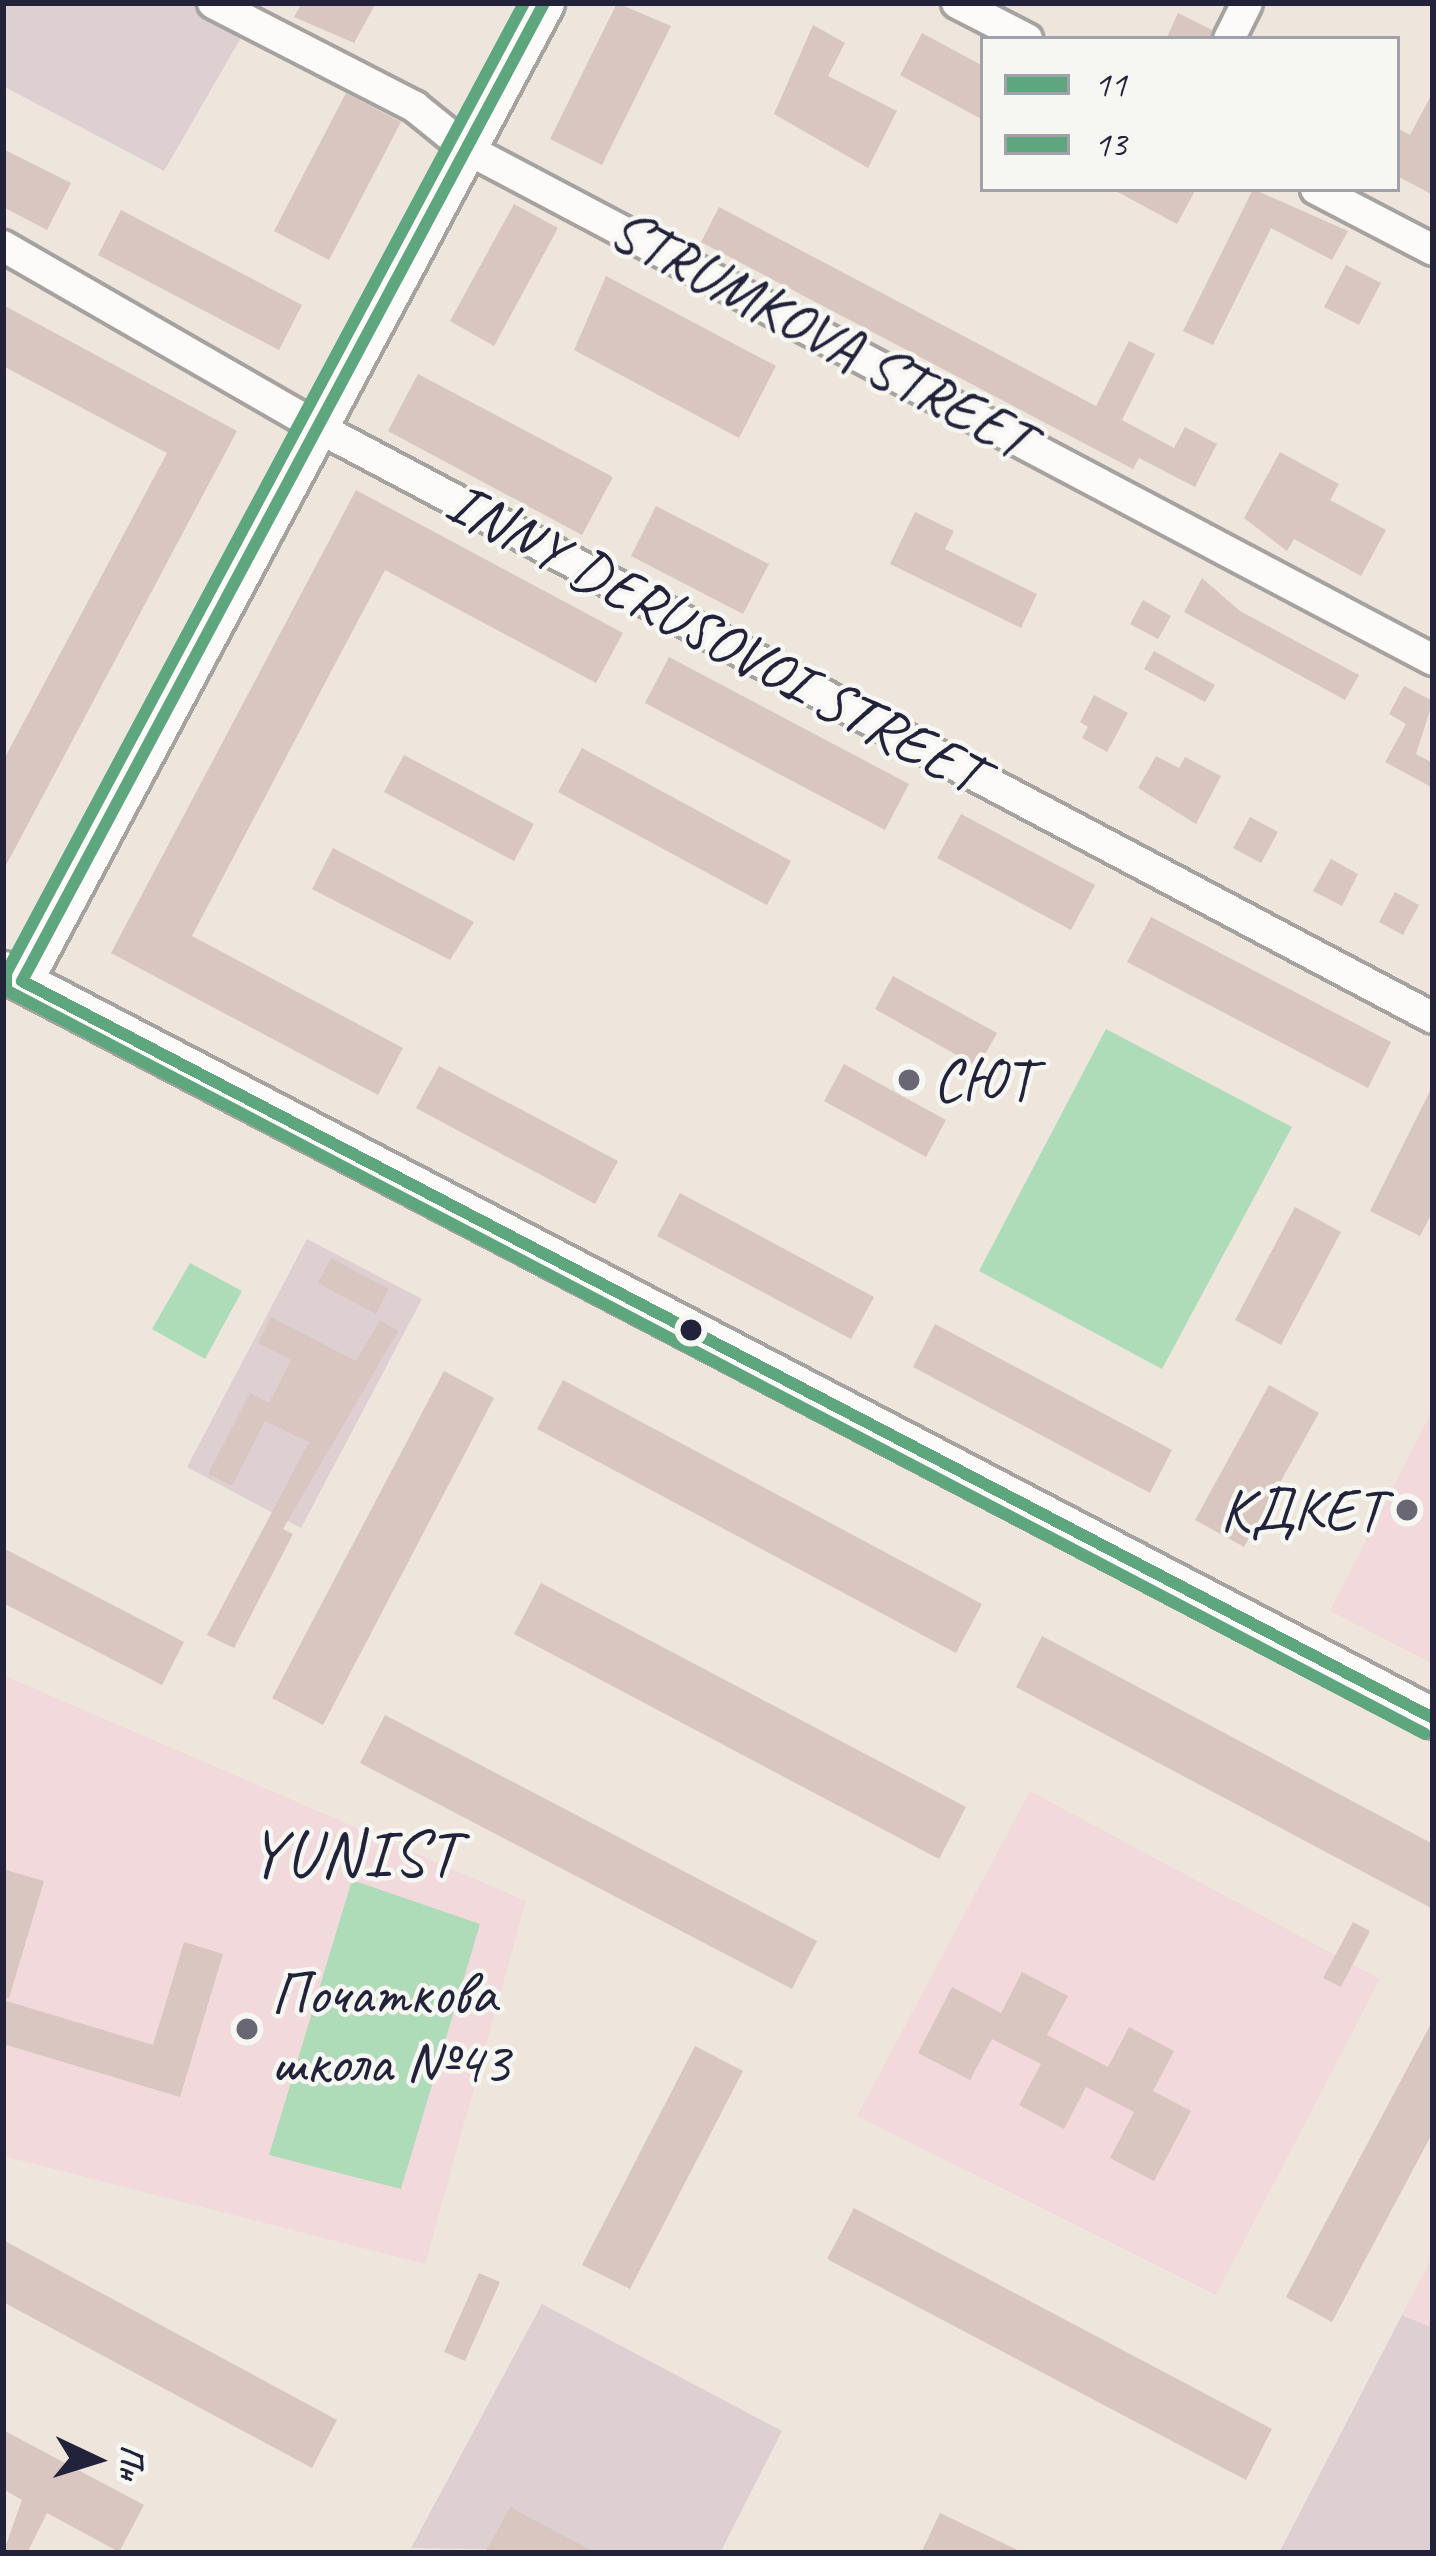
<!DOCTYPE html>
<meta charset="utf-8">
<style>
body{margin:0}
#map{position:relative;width:1436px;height:2556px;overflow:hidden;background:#eee6dd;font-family:Caveat,sans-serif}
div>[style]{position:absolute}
.built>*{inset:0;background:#f2d9db}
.industrial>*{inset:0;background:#decfd3}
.green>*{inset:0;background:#aedcb8}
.building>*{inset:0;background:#d9c6c1}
.roads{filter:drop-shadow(3px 0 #a6a2a0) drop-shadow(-3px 0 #a6a2a0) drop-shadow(0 3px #a6a2a0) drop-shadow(0 -3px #a6a2a0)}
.minor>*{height:30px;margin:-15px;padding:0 15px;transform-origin:15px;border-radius:15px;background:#fcfbfa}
.tertiary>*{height:39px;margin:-19.5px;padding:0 19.5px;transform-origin:19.5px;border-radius:19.5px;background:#fcfbfa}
.bus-1>*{height:12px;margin:-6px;padding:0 6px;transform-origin:6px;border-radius:6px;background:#5da67e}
.bus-2>*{height:12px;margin:-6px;padding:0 6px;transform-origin:6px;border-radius:6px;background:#5da67e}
.dots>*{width:33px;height:33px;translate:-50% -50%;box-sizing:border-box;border:6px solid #f6f6f2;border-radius:50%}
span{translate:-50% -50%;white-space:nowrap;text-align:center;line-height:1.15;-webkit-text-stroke:9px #f6f6f2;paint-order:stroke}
.street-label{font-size:60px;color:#22223b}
.poi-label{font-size:60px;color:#22223b}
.left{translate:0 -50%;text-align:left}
.right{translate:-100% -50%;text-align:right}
.quarter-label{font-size:66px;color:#22223b;letter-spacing:3px}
.frame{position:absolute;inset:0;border:6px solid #22223b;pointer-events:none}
.legend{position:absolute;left:980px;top:36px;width:420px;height:156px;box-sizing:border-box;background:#f6f6f2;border:3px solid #a1a1a9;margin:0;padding:15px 21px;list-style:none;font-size:36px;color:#22223b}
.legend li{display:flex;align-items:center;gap:24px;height:60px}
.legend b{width:60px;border:3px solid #a1a1a9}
.north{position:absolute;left:36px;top:2400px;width:120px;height:120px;-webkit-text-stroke:9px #f6f6f2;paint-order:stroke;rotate:94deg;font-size:33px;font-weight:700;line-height:48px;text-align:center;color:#22223b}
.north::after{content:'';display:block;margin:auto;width:42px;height:54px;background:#22223b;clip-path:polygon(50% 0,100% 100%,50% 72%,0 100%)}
</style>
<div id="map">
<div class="built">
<div style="clip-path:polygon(1433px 1409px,1433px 1664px,1330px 1611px)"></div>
<div style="clip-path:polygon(3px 1675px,526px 1901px,425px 2264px,3px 2156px)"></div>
<div style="clip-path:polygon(1030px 1791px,1380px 1979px,1216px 2295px,857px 2116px)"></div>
<div style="clip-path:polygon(1433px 2255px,1433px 2328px,1402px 2315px)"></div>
</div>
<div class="industrial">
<div style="clip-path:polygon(3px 3px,213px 3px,250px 22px,164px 171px,3px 86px)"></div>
<div style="clip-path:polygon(307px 1239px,422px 1299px,301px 1528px,187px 1467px)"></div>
<div style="clip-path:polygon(542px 2304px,782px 2431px,720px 2553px,411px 2548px)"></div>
<div style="clip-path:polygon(1402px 2315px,1433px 2328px,1433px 2553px,1279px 2553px)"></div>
</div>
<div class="green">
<div style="clip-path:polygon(1106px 1029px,1292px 1127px,1162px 1369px,979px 1271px)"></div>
<div style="clip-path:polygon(190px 1263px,242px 1291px,205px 1359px,152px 1329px)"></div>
<div style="clip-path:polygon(352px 1880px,480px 1924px,401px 2189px,269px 2155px)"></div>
</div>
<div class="building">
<div style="clip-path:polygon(302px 3px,376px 3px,354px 43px,294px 17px)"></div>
<div style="clip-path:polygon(617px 3px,671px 26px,602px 165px,550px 139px)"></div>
<div style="clip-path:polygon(1178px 13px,1212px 30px,1210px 39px,1166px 39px)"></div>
<div style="clip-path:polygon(813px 25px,845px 43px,828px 76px,897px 111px,868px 168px,774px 114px)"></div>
<div style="clip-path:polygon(922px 33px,983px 66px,983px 120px,900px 75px)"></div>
<div style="clip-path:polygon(1433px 92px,1433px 195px,1397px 176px,1397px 128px,1410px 135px)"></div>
<div style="clip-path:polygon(346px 93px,401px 122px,329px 260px,274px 231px)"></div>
<div style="clip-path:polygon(3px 149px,71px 183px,47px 230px,3px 207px)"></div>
<div style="clip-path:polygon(1112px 189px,1196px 189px,1177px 224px)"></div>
<div style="clip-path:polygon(1253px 189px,1348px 231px,1332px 260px,1271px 228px,1213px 345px,1183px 331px)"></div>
<div style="clip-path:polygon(514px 204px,558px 228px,494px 346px,450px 321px)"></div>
<div style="clip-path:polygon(719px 207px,1096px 406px,1129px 341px,1155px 354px,1122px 420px,1174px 448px,1185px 427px,1217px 444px,1195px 487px,1139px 458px,1133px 469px,701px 242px)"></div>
<div style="clip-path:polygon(121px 210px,302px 305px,279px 350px,98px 255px)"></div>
<div style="clip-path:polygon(1346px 265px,1381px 283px,1359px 325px,1324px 307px)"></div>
<div style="clip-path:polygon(606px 276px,776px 366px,739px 438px,574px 350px)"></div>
<div style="clip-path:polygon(3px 305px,237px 431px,3px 871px,3px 761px,167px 453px,3px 366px)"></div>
<div style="clip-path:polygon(418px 374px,613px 477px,582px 535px,388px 431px)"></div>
<div style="clip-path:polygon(1280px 452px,1339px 484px,1330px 500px,1386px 530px,1361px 576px,1294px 539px,1287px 551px,1244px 518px)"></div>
<div style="clip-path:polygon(356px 490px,623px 633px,596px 683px,385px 570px,334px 666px,192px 936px,403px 1048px,378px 1095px,111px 953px)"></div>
<div style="clip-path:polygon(656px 506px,769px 564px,743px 614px,631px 556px)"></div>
<div style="clip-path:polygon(915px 512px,954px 531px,945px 549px,1037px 594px,1021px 628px,890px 564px)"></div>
<div style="clip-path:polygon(1202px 578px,1240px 611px,1359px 675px,1345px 700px,1184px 612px)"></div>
<div style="clip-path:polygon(1143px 600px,1171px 616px,1158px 639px,1130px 624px)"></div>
<div style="clip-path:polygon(1154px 651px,1215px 685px,1205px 702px,1144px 669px)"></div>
<div style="clip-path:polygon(669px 657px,909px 784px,885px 830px,645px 703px)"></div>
<div style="clip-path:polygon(1404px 686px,1433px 701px,1416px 754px,1433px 763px,1433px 788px,1385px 762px,1406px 724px,1389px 714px)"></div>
<div style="clip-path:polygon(1094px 695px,1128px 713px,1107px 752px,1082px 738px,1088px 727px,1080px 722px)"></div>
<div style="clip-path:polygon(582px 748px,791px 861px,767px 905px,558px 792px)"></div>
<div style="clip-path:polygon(404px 755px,534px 824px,514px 861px,384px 792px)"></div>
<div style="clip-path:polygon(1156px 756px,1179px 768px,1185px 757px,1221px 776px,1196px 824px,1138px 788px)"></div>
<div style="clip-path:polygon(961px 814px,1095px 885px,1071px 930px,937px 858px)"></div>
<div style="clip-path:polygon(1250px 817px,1278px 832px,1261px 863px,1233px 848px)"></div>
<div style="clip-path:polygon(333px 848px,474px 922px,450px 960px,312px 889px)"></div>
<div style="clip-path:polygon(1331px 859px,1358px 874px,1342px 906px,1313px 891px)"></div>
<div style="clip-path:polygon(1395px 892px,1419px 905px,1403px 935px,1379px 922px)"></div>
<div style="clip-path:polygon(1151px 917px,1391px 1042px,1368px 1088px,1127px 962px)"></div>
<div style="clip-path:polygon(893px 976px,997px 1033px,978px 1067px,875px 1009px)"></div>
<div style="clip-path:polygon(844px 1064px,946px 1120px,926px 1157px,824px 1101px)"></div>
<div style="clip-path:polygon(439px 1066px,618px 1161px,595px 1204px,416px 1108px)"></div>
<div style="clip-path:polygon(1433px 1085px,1433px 1211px,1420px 1236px,1370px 1211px)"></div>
<div style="clip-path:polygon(680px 1193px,874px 1297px,851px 1339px,657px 1236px)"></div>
<div style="clip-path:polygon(1295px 1207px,1341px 1232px,1281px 1345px,1235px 1320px)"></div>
<div style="clip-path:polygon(331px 1258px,389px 1289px,376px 1314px,318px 1283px)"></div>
<div style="clip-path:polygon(271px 1317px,356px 1361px,380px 1320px,398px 1331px,283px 1529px,293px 1534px,234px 1648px,207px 1635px,309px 1442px,265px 1421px,232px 1486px,208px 1474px,250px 1393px,269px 1403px,291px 1360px,258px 1343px)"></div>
<div style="clip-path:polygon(935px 1324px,1172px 1450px,1150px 1493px,913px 1367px)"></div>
<div style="clip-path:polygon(444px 1371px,494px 1398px,323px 1725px,272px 1698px)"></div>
<div style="clip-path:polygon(563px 1380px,982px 1604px,956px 1653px,537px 1429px)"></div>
<div style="clip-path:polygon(1269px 1385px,1319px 1413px,1244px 1547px,1195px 1520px)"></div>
<div style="clip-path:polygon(3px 1548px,184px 1642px,162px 1685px,3px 1603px)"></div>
<div style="clip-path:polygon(541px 1583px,966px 1807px,939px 1859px,514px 1634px)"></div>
<div style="clip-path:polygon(1042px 1636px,1433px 1844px,1433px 1909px,1016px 1687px)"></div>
<div style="clip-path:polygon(385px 1715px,817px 1941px,792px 1989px,360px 1763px)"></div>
<div style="clip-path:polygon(3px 1869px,44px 1881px,9px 1998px,3px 1998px)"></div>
<div style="clip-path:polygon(1353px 1922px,1370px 1931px,1341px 1987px,1323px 1978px)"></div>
<div style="clip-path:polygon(184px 1942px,223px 1954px,180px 2097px,3px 2044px,3px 2000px,153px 2045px)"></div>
<div style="clip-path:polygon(1022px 1972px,1068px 1996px,1047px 2035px,1108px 2067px,1129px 2027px,1174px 2051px,1153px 2091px,1191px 2111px,1154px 2181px,1110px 2158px,1134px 2112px,1086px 2087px,1064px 2129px,1019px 2105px,1041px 2064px,992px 2039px,970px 2080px,918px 2053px,952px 1987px,1001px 2013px)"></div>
<div style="clip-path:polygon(1433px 2020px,1433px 2132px,1332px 2322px,1286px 2297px)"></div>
<div style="clip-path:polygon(695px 2046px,743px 2071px,630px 2289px,582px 2265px)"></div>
<div style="clip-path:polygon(854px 2208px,1272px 2429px,1246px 2480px,827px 2259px)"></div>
<div style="clip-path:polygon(3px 2240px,337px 2420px,312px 2468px,3px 2302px)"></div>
<div style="clip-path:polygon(479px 2273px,500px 2282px,465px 2361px,444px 2352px)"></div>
<div style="clip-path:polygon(3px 2430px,144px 2505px,119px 2552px,47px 2513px,27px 2553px,3px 2553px,22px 2500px,3px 2489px)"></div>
<div style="clip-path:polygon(510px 2507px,596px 2553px,485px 2553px)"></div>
<div style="clip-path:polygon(940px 2513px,1024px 2553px,921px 2553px)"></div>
</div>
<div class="roads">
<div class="minor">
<div style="left:213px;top:3px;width:227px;rotate:27.2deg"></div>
<div style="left:415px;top:107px;width:67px;rotate:38.9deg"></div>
<div style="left:467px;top:149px;width:1093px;rotate:27.88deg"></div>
<div style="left:957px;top:3px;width:79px;rotate:27.2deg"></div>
<div style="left:1229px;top:39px;width:40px;rotate:-63.4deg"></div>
<div style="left:1316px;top:189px;width:132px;rotate:27.5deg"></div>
<div style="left:3px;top:246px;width:367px;rotate:29.9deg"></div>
<div style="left:321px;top:429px;width:1258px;rotate:27.91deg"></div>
</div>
<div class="tertiary">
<div style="left:3px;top:971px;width:1613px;rotate:27.58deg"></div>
<div style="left:22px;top:981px;width:1109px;rotate:-61.91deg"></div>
</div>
</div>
<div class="bus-1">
<div style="left:22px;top:981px;width:1592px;rotate:27.58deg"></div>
<div style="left:22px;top:981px;width:1109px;rotate:-61.91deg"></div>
</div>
<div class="bus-2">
<div style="left:524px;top:3px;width:1100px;rotate:118.1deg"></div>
<div style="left:6px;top:973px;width:17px;rotate:90deg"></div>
<div style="left:6px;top:990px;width:1602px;rotate:27.67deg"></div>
</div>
<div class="dots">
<div style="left:909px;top:1080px;background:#696774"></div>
<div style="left:691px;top:1330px;background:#22223b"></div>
<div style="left:1407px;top:1510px;background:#696774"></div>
<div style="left:247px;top:2029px;background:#696774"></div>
</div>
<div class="street-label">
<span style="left:821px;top:334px;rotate:28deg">STRUMKOVA STREET</span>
<span style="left:715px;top:637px;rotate:28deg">INNY DERUSOVOI STREET</span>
</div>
<div class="poi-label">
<span class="left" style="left:933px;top:1080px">СЮТ</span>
<span class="right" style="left:1383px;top:1510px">КДКЕТ</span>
<span class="left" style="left:271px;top:2028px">Початкова<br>школа №43</span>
</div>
<div class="quarter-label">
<span style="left:355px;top:1854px">YUNIST</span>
</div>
<div class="frame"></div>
<ul class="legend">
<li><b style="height:15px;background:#5da67e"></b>11</li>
<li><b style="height:15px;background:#5da67e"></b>13</li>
</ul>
<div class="north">Пн</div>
</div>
